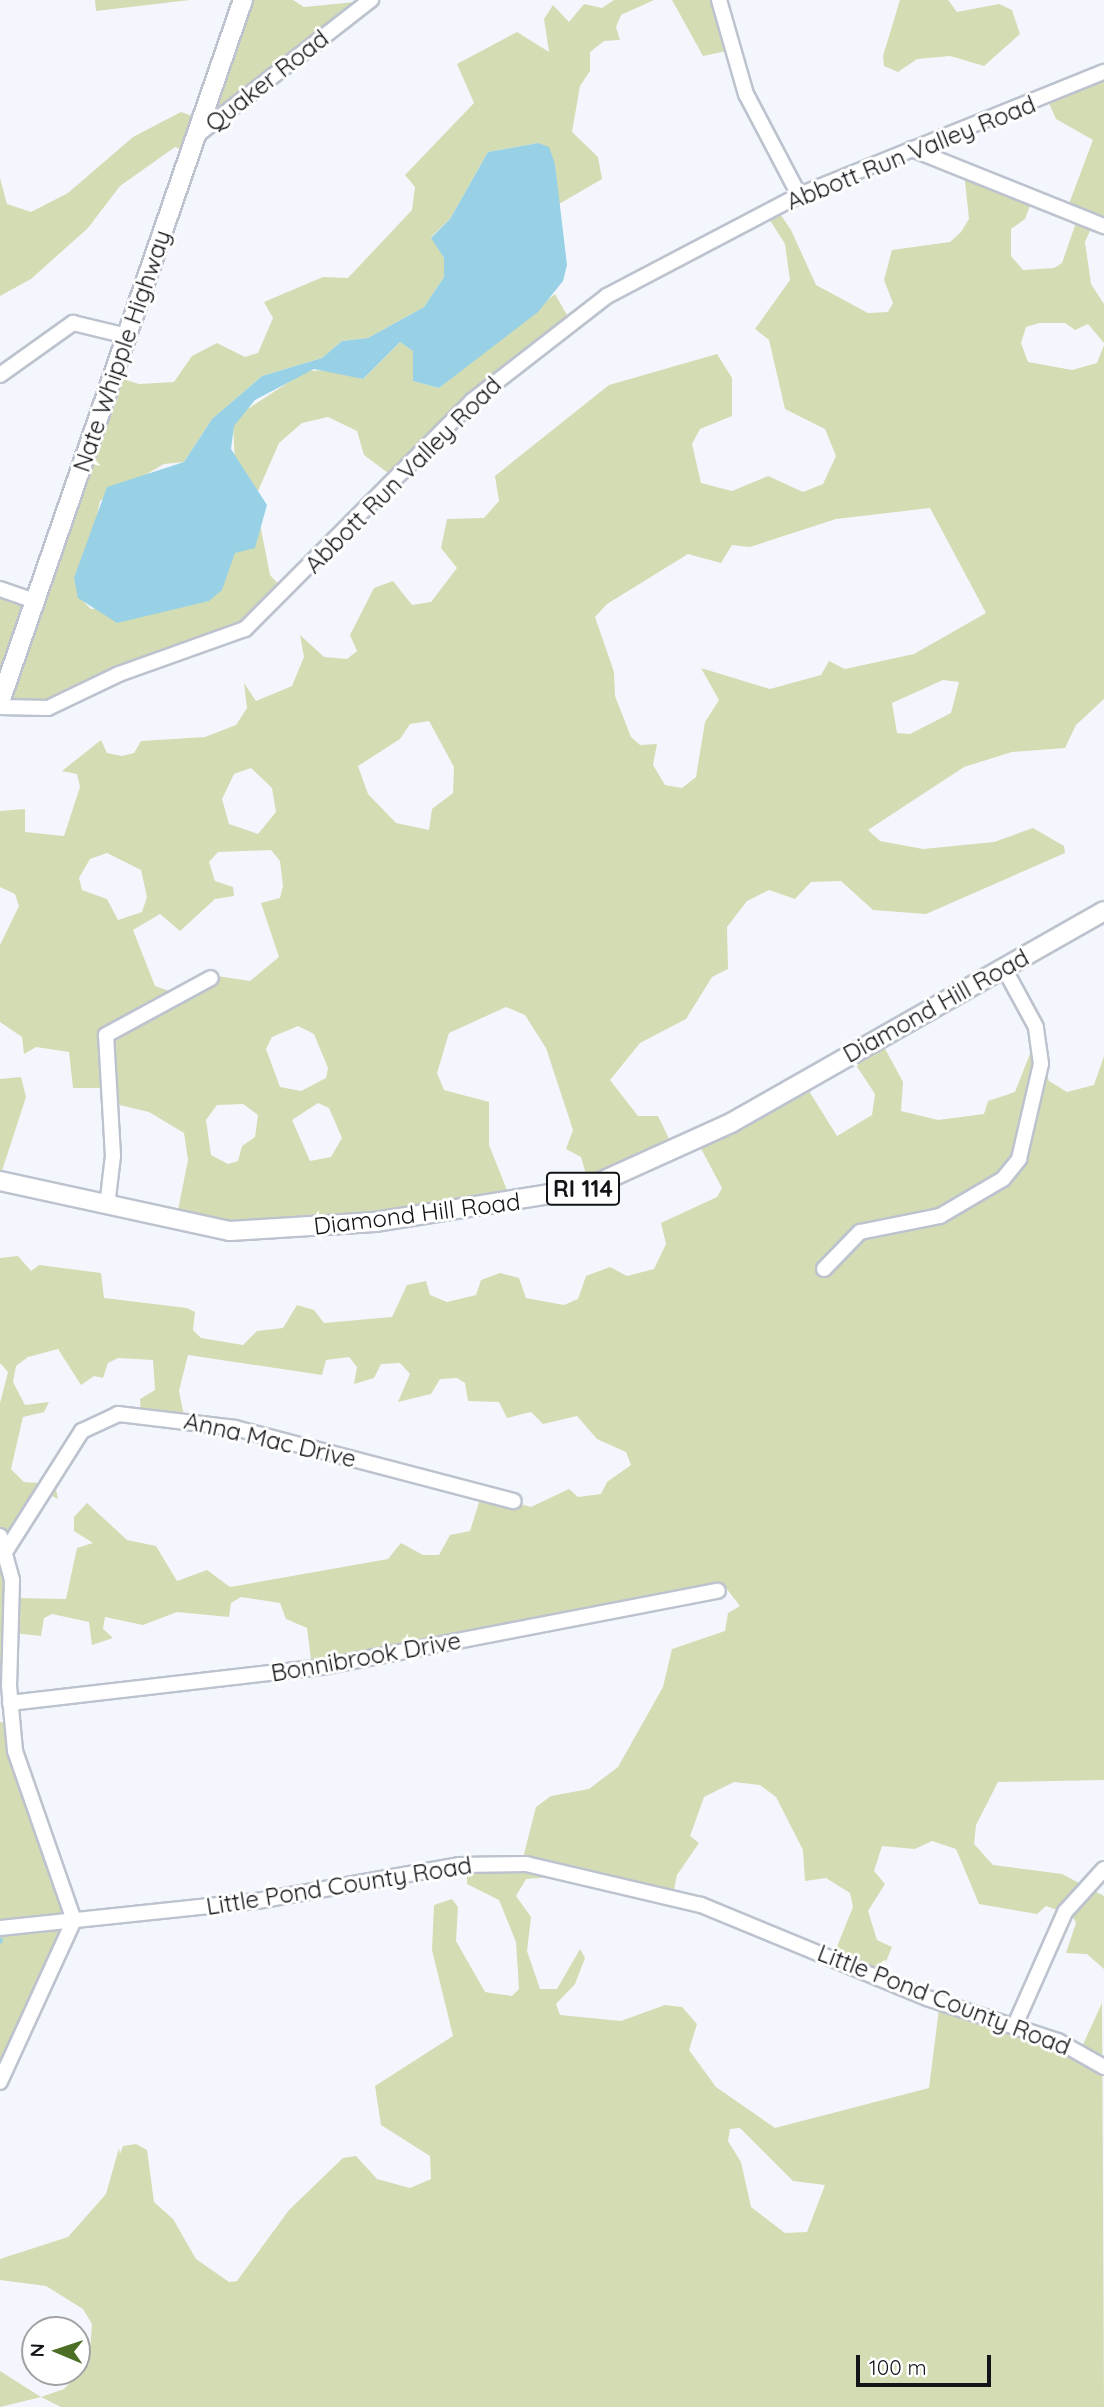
<!DOCTYPE html>
<style>
body{margin:0}
#map{position:relative;width:1104px;height:2407px;overflow:hidden;background:#f3f7fd;font-family:Quicksand,sans-serif}
div>[style]{position:absolute}
.green>*{inset:0;background:#d3dcb3}
.water>*{inset:0;background:#98d1e6}
.stream>*{height:2.5px;margin:-1.25px;padding:0 1.25px;transform-origin:1.25px;border-radius:1.25px;background:#98d1e6}
.roads{filter:drop-shadow(2px 0 #bcc3ce) drop-shadow(-2px 0 #bcc3ce) drop-shadow(0 2px #bcc3ce) drop-shadow(0 -2px #bcc3ce)}
.minor>*{height:14px;margin:-7px;padding:0 7px;transform-origin:7px;border-radius:7px;background:#fff}
.major>*{height:18px;margin:-9px;padding:0 9px;transform-origin:9px;border-radius:9px;background:#fff}
span{translate:-50% -50%;white-space:nowrap;text-align:center;line-height:1.15;-webkit-text-stroke:6px #fff;paint-order:stroke}
.shield-label span{padding:2px 5px;background:#fff;border:2px solid;border-radius:5px;-webkit-text-stroke-width:0}
.shield-label{font-size:23px;color:#121418;font-weight:700}
.street-label{font-size:24px;color:#121418}
.north{position:absolute;left:21px;top:2316px;width:70px;height:70px;box-sizing:border-box;background:#fff;border:2px solid #a0a1a3;border-radius:50%;rotate:272deg;font-size:19px;font-weight:700;line-height:28px;text-align:center;color:#121418}
.north::after{content:'';display:block;margin:auto;width:24px;height:32px;background:#4d6e26;clip-path:polygon(50% 0,100% 100%,50% 72%,0 100%)}
.scale{position:absolute;left:856px;top:2355px;width:135px;height:32px;box-sizing:border-box;border:4px solid #121418;border-top:0;padding-left:9px;font-size:21px;line-height:24px;white-space:nowrap;color:#121418;-webkit-text-stroke:5px #fff;paint-order:stroke}
</style>
<div id="map">
<div class="green">
<i style="clip-path:polygon(95px 0,190px 0,96px 11px)"></i>
<i style="clip-path:polygon(244px 0,293px 0,304px 7px,376px 0,204px 132px,192px 153px,175px 147px,120px 186px,88px 228px,31px 279px,0 296px,0 178px,7px 204px,31px 212px,68px 193px,133px 137px,181px 112px,201px 119px)"></i>
<i style="clip-path:polygon(614px 0,654px 0,621px 15px,616px 27px,620px 40px,604px 41px,590px 52px,590px 71px,580px 86px,572px 132px,598px 157px,602px 179px,559px 204px,555px 164px,538px 143px,488px 152px,450px 219px,431px 237px,444px 258px,444px 277px,424px 307px,368px 338px,342px 341px,322px 358px,262px 376px,212px 419px,184px 462px,164px 464px,100px 501px,79px 597px,91px 609px,209px 601px,235px 553px,260px 524px,270px 575px,287px 593px,248px 629px,50px 708px,0 710px,0 590px,38px 599px,116px 377px,139px 384px,174px 382px,192px 356px,217px 343px,245px 357px,258px 353px,273px 318px,264px 302px,323px 277px,348px 278px,412px 210px,415px 187px,405px 175px,474px 103px,457px 64px,517px 32px,549px 52px,544px 19px,553px 5px,569px 22px,584px 4px,602px 8px)"></i>
<i style="clip-path:polygon(672px 0,722px 0,736px 49px,703px 56px)"></i>
<i style="clip-path:polygon(900px 0,948px 0,957px 12px,999px 4px,1012px 10px,1020px 34px,984px 66px,950px 56px,917px 59px,898px 72px,884px 66px,883px 56px)"></i>
<i style="clip-path:polygon(evenodd,1104px 70px,1104px 225px,1093px 224px,1085px 242px,1091px 284px,1104px 304px,1104px 343px,1088px 324px,1075px 330px,1065px 323px,1039px 323px,1026px 327px,1021px 343px,1028px 362px,1072px 370px,1097px 363px,1104px 345px,1104px 699px,1076px 725px,1065px 748px,1012px 752px,964px 767px,868px 830px,880px 841px,923px 849px,994px 842px,1033px 828px,1064px 846px,1065px 853px,926px 914px,873px 910px,841px 881px,811px 882px,795px 899px,769px 890px,747px 901px,727px 927px,728px 969px,712px 977px,686px 1019px,640px 1043px,610px 1080px,638px 1116px,658px 1116px,676px 1153px,589px 1185px,581px 1157px,566px 1149px,573px 1130px,546px 1048px,525px 1015px,506px 1007px,449px 1033px,437px 1073px,444px 1090px,489px 1102px,489px 1145px,511px 1200px,314px 1229px,176px 1220px,188px 1160px,184px 1133px,149px 1112px,111px 1103px,99px 1088px,73px 1088px,69px 1052px,36px 1047px,24px 1054px,22px 1037px,0 1022px,0 945px,19px 906px,15px 894px,0 887px,0 811px,25px 809px,25px 832px,64px 836px,80px 787px,77px 774px,62px 771px,101px 740px,107px 753px,122px 756px,134px 753px,141px 741px,205px 737px,236px 725px,247px 708px,244px 683px,256px 701px,292px 686px,304px 657px,300px 635px,324px 657px,347px 659px,357px 651px,350px 635px,374px 588px,393px 581px,412px 605px,431px 602px,457px 568px,441px 548px,447px 519px,484px 518px,499px 501px,495px 476px,609px 385px,717px 354px,732px 378px,732px 416px,700px 429px,692px 444px,701px 483px,732px 491px,768px 476px,803px 492px,823px 484px,836px 456px,825px 429px,785px 409px,769px 340px,755px 329px,790px 280px,785px 244px,766px 214px,776px 208px,791px 230px,816px 285px,868px 313px,888px 312px,893px 303px,884px 280px,892px 250px,950px 242px,961px 232px,969px 219px,964px 172px,1032px 200px,1025px 219px,1011px 229px,1011px 256px,1023px 270px,1054px 268px,1062px 263px,1078px 217px,1067px 209px,1093px 140px,1056px 119px,1047px 99px,1104px 70px,930px 508px,986px 613px,914px 654px,845px 669px,829px 661px,821px 675px,770px 689px,701px 668px,719px 700px,705px 722px,696px 777px,682px 788px,665px 785px,653px 765px,657px 744px,640px 745px,631px 737px,615px 696px,614px 672px,595px 617px,607px 604px,688px 554px,721px 563px,732px 545px,750px 547px,836px 519px,930px 508px,1104px 70px,943px 680px,959px 682px,951px 713px,910px 734px,897px 733px,892px 703px,943px 680px,1104px 70px,429px 721px,454px 767px,453px 793px,432px 809px,429px 830px,396px 823px,368px 794px,358px 766px,400px 739px,410px 724px,429px 721px,1104px 70px,251px 768px,272px 788px,276px 812px,258px 834px,229px 824px,222px 799px,234px 774px,251px 768px,1104px 70px,271px 850px,280px 861px,283px 886px,280px 898px,261px 903px,279px 957px,250px 981px,217px 976px,175px 993px,155px 986px,133px 930px,160px 914px,180px 931px,215px 899px,234px 896px,233px 887px,215px 881px,209px 862px,218px 852px,271px 850px,1104px 70px,107px 853px,141px 870px,147px 897px,142px 912px,118px 920px,107px 899px,82px 890px,79px 878px,90px 859px,107px 853px,1104px 70px,298px 1026px,314px 1034px,328px 1068px,326px 1078px,301px 1091px,280px 1087px,266px 1049px,272px 1037px,298px 1026px,1104px 70px,318px 1103px,329px 1108px,342px 1138px,331px 1157px,310px 1161px,292px 1120px,318px 1103px,1104px 70px,243px 1104px,258px 1115px,255px 1137px,242px 1146px,238px 1161px,228px 1164px,211px 1155px,206px 1120px,217px 1105px,243px 1104px)"></i>
<i style="clip-path:polygon(555px 294px,571px 322px,396px 479px,364px 455px,357px 431px,328px 417px,302px 423px,279px 443px,258px 491px,235px 463px,233px 426px,243px 412px,306px 371px,332px 370px,363px 379px,400px 342px,413px 351px,413px 381px,439px 388px)"></i>
<i style="clip-path:polygon(evenodd,1035px 1041px,1049px 1081px,1067px 1092px,1094px 1085px,1104px 1056px,1104px 1780px,998px 1782px,976px 1825px,974px 1844px,993px 1865px,1062px 1874px,1104px 1896px,1104px 1969px,1087px 1954px,1066px 1953px,1076px 1923px,1072px 1915px,1046px 1906px,1037px 1914px,979px 1904px,956px 1849px,932px 1841px,915px 1849px,882px 1846px,874px 1871px,885px 1884px,868px 1911px,877px 1940px,892px 1947px,881px 1974px,834px 1954px,853px 1907px,850px 1893px,826px 1878px,805px 1881px,803px 1850px,776px 1797px,760px 1785px,734px 1782px,704px 1797px,690px 1836px,699px 1843px,677px 1875px,673px 1894px,578px 1875px,526px 1879px,516px 1896px,531px 1917px,527px 1951px,540px 1989px,557px 1989px,580px 1949px,585px 1958px,575px 1984px,556px 2004px,560px 2015px,621px 2021px,665px 2005px,682px 2007px,697px 2024px,689px 2050px,716px 2087px,775px 2128px,929px 2088px,940px 2001px,1080px 2051px,1102px 2003px,1104px 2407px,61px 2407px,41px 2397px,0 2407px,0 2371px,41px 2397px,64px 2389px,89px 2364px,92px 2324px,83px 2309px,46px 2286px,0 2280px,0 2259px,68px 2237px,106px 2194px,119px 2148px,120px 2154px,123px 2146px,136px 2144px,147px 2150px,154px 2202px,173px 2219px,196px 2259px,229px 2282px,237px 2281px,289px 2210px,343px 2158px,356px 2156px,377px 2179px,410px 2188px,431px 2179px,430px 2156px,381px 2125px,375px 2086px,453px 2036px,432px 1950px,434px 1905px,452px 1899px,458px 1907px,456px 1941px,485px 1992px,512px 1996px,519px 1989px,516px 1942px,499px 1900px,467px 1884px,467px 1864px,523px 1858px,536px 1807px,551px 1796px,589px 1789px,618px 1767px,663px 1687px,672px 1649px,725px 1631px,728px 1613px,740px 1606px,726px 1588px,312px 1668px,307px 1628px,286px 1619px,280px 1603px,241px 1597px,231px 1603px,229px 1617px,177px 1612px,143px 1625px,105px 1617px,103px 1629px,113px 1638px,92px 1645px,89px 1622px,52px 1614px,44px 1618px,41px 1636px,13px 1633px,11px 1668px,0 1668px,0 1403px,8px 1372px,0 1363px,0 1258px,18px 1256px,31px 1271px,39px 1265px,101px 1273px,104px 1298px,187px 1308px,195px 1312px,193px 1330px,201px 1338px,243px 1345px,257px 1331px,283px 1328px,297px 1305px,314px 1310px,324px 1323px,392px 1317px,407px 1285px,426px 1281px,430px 1295px,447px 1302px,476px 1295px,481px 1280px,500px 1273px,519px 1278px,526px 1298px,564px 1305px,578px 1299px,586px 1276px,610px 1267px,627px 1276px,654px 1269px,666px 1244px,661px 1223px,717px 1197px,722px 1188px,698px 1143px,804px 1083px,837px 1136px,872px 1115px,875px 1094px,850px 1056px,882px 1043px,903px 1082px,901px 1111px,938px 1120px,984px 1114px,988px 1101px,1015px 1092px,1035px 1041px,58px 1349px,81px 1385px,94px 1376px,103px 1378px,108px 1363px,118px 1358px,153px 1360px,155px 1390px,140px 1399px,141px 1416px,184px 1416px,179px 1391px,188px 1355px,322px 1375px,326px 1360px,349px 1357px,357px 1367px,354px 1384px,374px 1378px,381px 1364px,400px 1363px,410px 1374px,398px 1402px,431px 1394px,440px 1379px,457px 1378px,465px 1383px,468px 1401px,499px 1402px,507px 1418px,531px 1412px,543px 1424px,577px 1416px,597px 1439px,626px 1452px,631px 1465px,607px 1482px,601px 1494px,578px 1497px,569px 1489px,531px 1507px,482px 1493px,470px 1531px,450px 1535px,439px 1555px,423px 1555px,401px 1543px,388px 1559px,230px 1587px,207px 1570px,177px 1581px,156px 1546px,127px 1540px,87px 1503px,74px 1517px,74px 1531px,93px 1543px,77px 1548px,66px 1599px,15px 1598px,11px 1547px,50px 1495px,58px 1499px,55px 1484px,24px 1482px,11px 1469px,23px 1417px,44px 1412px,49px 1402px,25px 1405px,13px 1382px,16px 1366px,28px 1357px,58px 1349px,1035px 1041px,740px 2128px,793px 2181px,825px 2185px,807px 2232px,785px 2233px,751px 2207px,741px 2162px,728px 2141px,730px 2129px,740px 2128px)"></i>
<i style="clip-path:polygon(21px 1077px,26px 1097px,0 1177px,0 1079px)"></i>
<i style="clip-path:polygon(0 1722px,15px 1723px,17px 1748px,75px 1920px,0 2080px)"></i>
</div>
<div class="water">
<i style="clip-path:polygon(538px 143px,549px 147px,555px 164px,567px 265px,563px 281px,538px 312px,439px 388px,413px 381px,413px 351px,400px 342px,363px 379px,314px 369px,255px 400px,234px 426px,231px 449px,267px 505px,255px 548px,235px 553px,222px 590px,209px 601px,117px 623px,78px 598px,74px 578px,107px 487px,184px 462px,212px 419px,262px 376px,322px 358px,342px 341px,368px 338px,424px 307px,444px 277px,444px 258px,431px 238px,450px 219px,488px 152px)"></i>
</div>
<div class="stream">
<i style="left:0;top:1942px;width:3px;rotate:-72deg"></i>
</div>
<div class="roads">
<div class="minor">
<i style="left:719px;top:0;width:98px;rotate:74deg"></i>
<i style="left:746px;top:94px;width:114px;rotate:62.3deg"></i>
<i style="left:196px;top:136px;width:222px;rotate:-37.9deg"></i>
<i style="left:912px;top:149px;width:207px;rotate:21.9deg"></i>
<i style="left:0;top:375px;width:90px;rotate:-35.5deg"></i>
<i style="left:73px;top:323px;width:56px;rotate:13.5deg"></i>
<i style="left:0;top:589px;width:37px;rotate:19deg"></i>
<i style="left:0;top:707px;width:48px;rotate:1.2deg"></i>
<i style="left:48px;top:708px;width:79px;rotate:-25.6deg"></i>
<i style="left:119px;top:674px;width:134px;rotate:-19.7deg"></i>
<i style="left:245px;top:629px;width:322px;rotate:-45.1deg"></i>
<i style="left:472px;top:401px;width:171px;rotate:-37.9deg"></i>
<i style="left:607px;top:296px;width:217px;rotate:-27.7deg"></i>
<i style="left:799px;top:195px;width:329px;rotate:-22deg"></i>
<i style="left:107px;top:1206px;width:50px;rotate:-83.2deg"></i>
<i style="left:113px;top:1156px;width:121px;rotate:-93.3deg"></i>
<i style="left:106px;top:1035px;width:119px;rotate:-28.5deg"></i>
<i style="left:824px;top:1269px;width:52px;rotate:-45.8deg"></i>
<i style="left:860px;top:1232px;width:82px;rotate:-11.3deg"></i>
<i style="left:940px;top:1216px;width:73px;rotate:-30.4deg"></i>
<i style="left:1003px;top:1179px;width:26px;rotate:-51deg"></i>
<i style="left:1019px;top:1159px;width:98px;rotate:-77deg"></i>
<i style="left:1041px;top:1064px;width:37px;rotate:-98deg"></i>
<i style="left:1036px;top:1027px;width:67px;rotate:-118.5deg"></i>
<i style="left:0;top:1536px;width:46px;rotate:74.7deg"></i>
<i style="left:12px;top:1580px;width:106px;rotate:91.6deg"></i>
<i style="left:9px;top:1686px;width:65px;rotate:84.7deg"></i>
<i style="left:15px;top:1751px;width:179px;rotate:70.8deg"></i>
<i style="left:74px;top:1920px;width:178px;rotate:114.6deg"></i>
<i style="left:7px;top:1549px;width:140px;rotate:-57.6deg"></i>
<i style="left:82px;top:1431px;width:40px;rotate:-25deg"></i>
<i style="left:118px;top:1414px;width:118px;rotate:6.8deg"></i>
<i style="left:235px;top:1428px;width:288px;rotate:14.7deg"></i>
<i style="left:10px;top:1703px;width:314px;rotate:-6.6deg"></i>
<i style="left:322px;top:1667px;width:403px;rotate:-10.9deg"></i>
<i style="left:0;top:1928px;width:258px;rotate:-6deg"></i>
<i style="left:257px;top:1901px;width:205px;rotate:-10.1deg"></i>
<i style="left:459px;top:1865px;width:67px;rotate:-0.9deg"></i>
<i style="left:526px;top:1864px;width:180px;rotate:13.2deg"></i>
<i style="left:701px;top:1905px;width:244px;rotate:22.4deg"></i>
<i style="left:927px;top:1998px;width:138px;rotate:18.2deg"></i>
<i style="left:1058px;top:2041px;width:53px;rotate:29.5deg"></i>
<i style="left:1015px;top:2025px;width:124px;rotate:-66.1deg"></i>
<i style="left:1065px;top:1912px;width:58px;rotate:-47.8deg"></i>
</div>
<div class="major">
<i style="left:0;top:702px;width:743px;rotate:-70.91deg"></i>
<i style="left:0;top:1181px;width:235px;rotate:12.3deg"></i>
<i style="left:230px;top:1231px;width:145px;rotate:-3.6deg"></i>
<i style="left:375px;top:1222px;width:215px;rotate:-9.1deg"></i>
<i style="left:587px;top:1188px;width:158px;rotate:-24.3deg"></i>
<i style="left:731px;top:1123px;width:429px;rotate:-29.6deg"></i>
</div>
</div>
<div class="shield-label">
<span style="left:583px;top:1189px">RI 114</span>
</div>
<div class="street-label">
<span style="left:267px;top:81px;rotate:-38deg">Quaker Road</span>
<span style="left:911px;top:153px;rotate:-22deg">Abbott Run Valley Road</span>
<span style="left:122px;top:351px;rotate:-71deg">Nate Whipple Highway</span>
<span style="left:403px;top:475px;rotate:-45deg">Abbott Run Valley Road</span>
<span style="left:936px;top:1006px;rotate:-29deg">Diamond Hill Road</span>
<span style="left:417px;top:1214px;rotate:-7deg">Diamond Hill Road</span>
<span style="left:270px;top:1440px;rotate:13deg">Anna Mac Drive</span>
<span style="left:366px;top:1657px;rotate:-10deg">Bonnibrook Drive</span>
<span style="left:339px;top:1886px;rotate:-9deg">Little Pond County Road</span>
<span style="left:944px;top:2000px;rotate:21deg">Little Pond County Road</span>
</div>
<div class="north">N</div>
<div class="scale">100 m</div>
</div>
